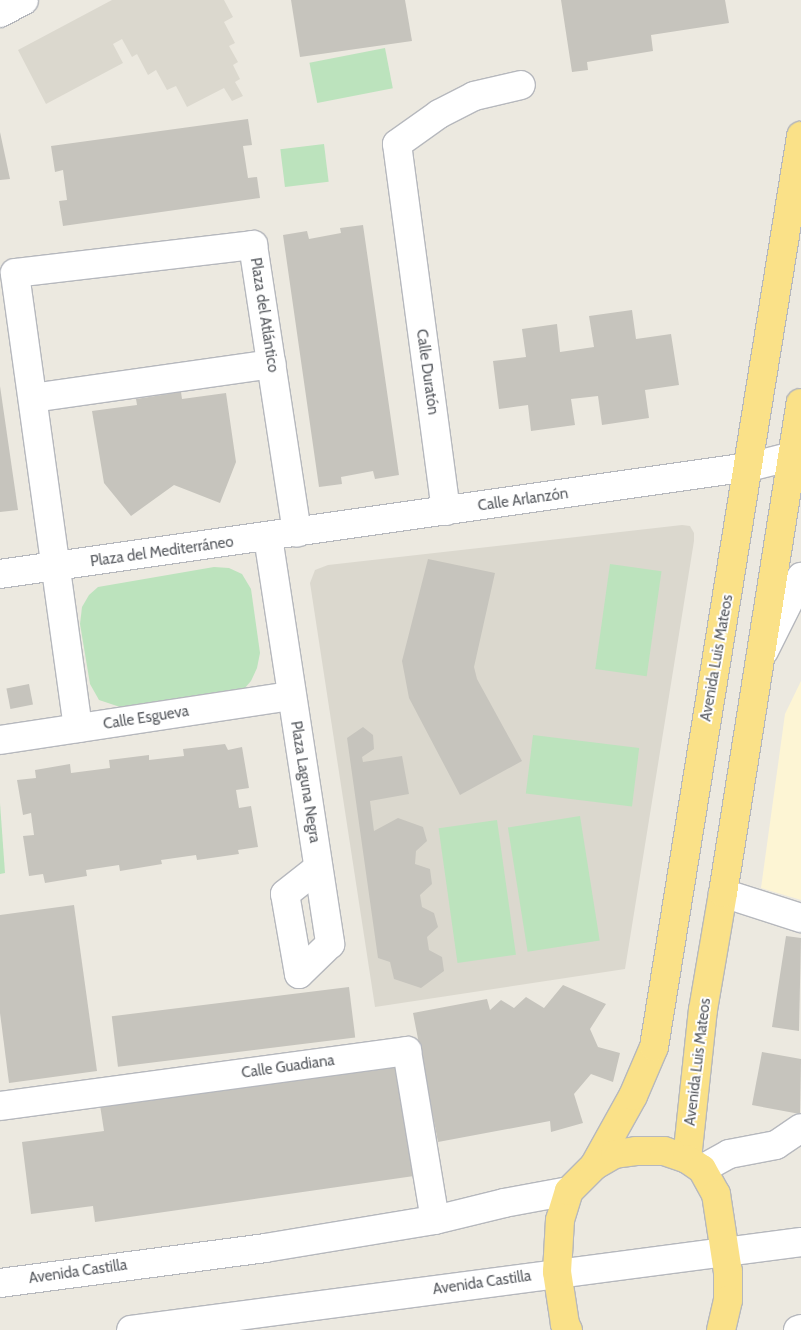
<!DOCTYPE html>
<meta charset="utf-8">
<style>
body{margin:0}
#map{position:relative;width:801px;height:1330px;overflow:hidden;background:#ece9e0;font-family:Cabin,sans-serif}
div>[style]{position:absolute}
.commercial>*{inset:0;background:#fdf5d4}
.education>*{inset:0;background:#dbd8ce}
.green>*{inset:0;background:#bce3bd;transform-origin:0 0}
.building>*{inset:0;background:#c6c4bd;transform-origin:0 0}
.roads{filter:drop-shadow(1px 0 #b6b8bd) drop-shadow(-1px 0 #b6b8bd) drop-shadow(0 1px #b6b8bd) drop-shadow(0 -1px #b6b8bd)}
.minor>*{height:28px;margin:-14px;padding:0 14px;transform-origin:14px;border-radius:14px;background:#fff}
.highway>*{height:28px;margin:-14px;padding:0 14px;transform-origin:14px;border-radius:14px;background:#fae188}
span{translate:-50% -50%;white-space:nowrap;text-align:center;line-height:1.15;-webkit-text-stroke:4px #fff;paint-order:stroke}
.street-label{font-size:15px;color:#595c61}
</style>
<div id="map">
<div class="commercial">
<i style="clip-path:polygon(801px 681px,801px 900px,761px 888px,785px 714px)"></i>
</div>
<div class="education">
<i style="clip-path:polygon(112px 0,224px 0,233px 17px,224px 22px,235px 43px,229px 46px,238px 62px,233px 65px,240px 79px,235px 82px,243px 96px,232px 101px,224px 88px,187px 107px,176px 86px,167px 90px,156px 70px,148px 75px,137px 54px,132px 57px,122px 39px,113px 44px,123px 63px,46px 104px,18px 50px)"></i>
<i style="clip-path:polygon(682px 525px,690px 526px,694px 533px,694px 541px,625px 969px,375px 1007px,310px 583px,315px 570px,328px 565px)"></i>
</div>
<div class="green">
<i style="left:385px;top:48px;width:41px;height:77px;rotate:79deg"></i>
<i style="left:324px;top:144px;width:38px;height:44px;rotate:83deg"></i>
<i style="left:610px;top:564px;width:52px;height:106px;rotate:8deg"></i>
<i style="clip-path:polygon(214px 567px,229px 568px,242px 574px,251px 589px,260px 653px,257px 668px,251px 681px,244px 689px,120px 707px,99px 700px,90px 684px,80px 624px,82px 607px,89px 595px,98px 587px)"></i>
<i style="left:533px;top:735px;width:107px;height:59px;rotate:7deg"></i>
<i style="clip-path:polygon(0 803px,5px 873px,0 874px)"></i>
<i style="left:580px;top:816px;width:126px;height:73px;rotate:81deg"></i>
<i style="left:497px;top:820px;width:136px;height:59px;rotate:82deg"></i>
</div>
<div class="building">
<i style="clip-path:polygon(291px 0,405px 0,412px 41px,300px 57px)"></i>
<i style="clip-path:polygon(561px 0,725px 0,729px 23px,651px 35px,653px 51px,587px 62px,588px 70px,572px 72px)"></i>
<i style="clip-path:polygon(248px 119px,252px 145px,243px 146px,248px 178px,257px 177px,260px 198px,63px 226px,59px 201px,67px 200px,63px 170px,55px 172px,51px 146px)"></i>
<i style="clip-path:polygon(0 132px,10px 179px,0 180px)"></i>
<i style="clip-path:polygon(363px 225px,399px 475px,375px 479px,373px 471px,341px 477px,342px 484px,319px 487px,283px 235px,307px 231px,309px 239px,341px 233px,340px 228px)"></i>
<i style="clip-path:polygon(632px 310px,636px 339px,671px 334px,679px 385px,645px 390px,649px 418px,602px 425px,598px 396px,571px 399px,575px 425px,531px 431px,528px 405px,499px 409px,493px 361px,526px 357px,522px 329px,557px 324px,560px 352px,594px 347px,589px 316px)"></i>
<i style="clip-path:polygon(0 386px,18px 510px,0 512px)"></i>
<i style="clip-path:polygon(181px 392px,182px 399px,226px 393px,236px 462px,220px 503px,174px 485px,131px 516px,104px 483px,92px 411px,137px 405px,136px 399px)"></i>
<i style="clip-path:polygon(428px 559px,495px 573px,474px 667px,477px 679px,522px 761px,460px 795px,409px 698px,402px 661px)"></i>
<i style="left:29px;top:684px;width:21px;height:23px;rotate:79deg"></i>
<i style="clip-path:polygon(363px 727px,373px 735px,374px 749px,362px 757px,363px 762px,402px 756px,409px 794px,370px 801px,374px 831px,398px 818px,423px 827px,427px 841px,416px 851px,415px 864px,430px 869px,432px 884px,420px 895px,422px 907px,434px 913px,438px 927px,427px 937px,429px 950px,442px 957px,444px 971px,421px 988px,394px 979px,390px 962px,378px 958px,347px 738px)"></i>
<i style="clip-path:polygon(225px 744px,228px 750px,242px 747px,249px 788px,236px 790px,239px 808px,251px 806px,258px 847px,238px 850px,239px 854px,197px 860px,196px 855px,161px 860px,162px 864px,120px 871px,119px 865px,86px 870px,87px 876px,45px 883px,43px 874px,29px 876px,23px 836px,34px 835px,31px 813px,23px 815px,17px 780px,36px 778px,35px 770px,70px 764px,71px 773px,110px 768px,109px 760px,149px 755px,149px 760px,184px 756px,183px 749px)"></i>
<i style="clip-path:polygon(74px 905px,97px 1071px,9px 1083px,0 1013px,0 915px)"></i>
<i style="clip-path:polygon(786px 936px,801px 938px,799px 1031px,772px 1027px)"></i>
<i style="clip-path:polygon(563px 985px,606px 1004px,590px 1029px,598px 1047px,620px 1053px,613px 1082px,591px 1074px,574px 1094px,583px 1123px,551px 1132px,550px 1121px,438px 1142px,413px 1013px,487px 999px,490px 1010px,501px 1000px,514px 1008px,526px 997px,544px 1008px)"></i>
<i style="left:349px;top:987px;width:51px;height:239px;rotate:83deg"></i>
<i style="clip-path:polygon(762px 1052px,801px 1059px,800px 1114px,752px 1105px)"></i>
<i style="clip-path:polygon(405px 1062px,421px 1175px,95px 1222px,93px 1206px,31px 1214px,22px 1142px,104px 1131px,100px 1105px)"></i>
</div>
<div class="roads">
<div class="minor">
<i style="left:0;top:13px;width:27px;rotate:-28deg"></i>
<i style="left:33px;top:398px;width:241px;rotate:-8.1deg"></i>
<i style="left:446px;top:511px;width:370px;rotate:-97.6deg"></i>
<i style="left:397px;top:144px;width:52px;rotate:-35.5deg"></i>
<i style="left:439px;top:114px;width:39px;rotate:-27deg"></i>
<i style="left:474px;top:96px;width:48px;rotate:-13.2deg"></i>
<i style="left:268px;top:537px;width:412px;rotate:81.3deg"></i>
<i style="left:330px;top:944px;width:43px;rotate:135.9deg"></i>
<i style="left:299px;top:974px;width:81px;rotate:-99.9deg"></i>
<i style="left:285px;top:894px;width:42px;rotate:-38.2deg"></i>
<i style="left:0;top:574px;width:757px;rotate:-8.13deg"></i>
<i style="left:749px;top:467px;width:54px;rotate:-14deg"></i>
<i style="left:764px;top:651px;width:83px;rotate:-63.4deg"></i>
<i style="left:78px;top:728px;width:459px;rotate:-97.9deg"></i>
<i style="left:15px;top:273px;width:240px;rotate:-6.7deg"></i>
<i style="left:253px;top:245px;width:291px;rotate:81.3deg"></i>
<i style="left:0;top:740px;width:294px;rotate:-8.6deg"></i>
<i style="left:723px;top:893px;width:82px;rotate:17.8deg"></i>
<i style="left:0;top:1106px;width:411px;rotate:-7.7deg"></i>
<i style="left:407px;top:1051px;width:171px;rotate:80.6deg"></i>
<i style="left:702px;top:1169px;width:31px;rotate:-29deg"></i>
<i style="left:729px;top:1154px;width:48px;rotate:-10.8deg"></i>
<i style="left:776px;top:1145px;width:30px;rotate:-34deg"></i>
<i style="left:0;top:1283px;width:267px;rotate:-7.5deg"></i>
<i style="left:265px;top:1248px;width:172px;rotate:-9.4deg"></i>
<i style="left:435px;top:1220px;width:71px;rotate:-13.8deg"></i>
<i style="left:504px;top:1203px;width:66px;rotate:-10.5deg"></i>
<i style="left:131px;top:1330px;width:676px;rotate:-7.48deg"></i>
<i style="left:798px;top:1330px;width:3px;rotate:-18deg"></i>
</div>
<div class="highway">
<i style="left:687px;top:1159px;width:150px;rotate:-83.9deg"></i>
<i style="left:703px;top:1010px;width:119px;rotate:-80.3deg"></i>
<i style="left:723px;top:893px;width:496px;rotate:-81deg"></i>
<i style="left:594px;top:1166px;width:80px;rotate:-60.9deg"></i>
<i style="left:633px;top:1096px;width:53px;rotate:-66.8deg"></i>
<i style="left:654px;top:1047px;width:923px;rotate:-80.83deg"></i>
<i style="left:568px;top:1330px;width:7px;rotate:-117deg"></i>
<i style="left:565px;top:1324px;width:53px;rotate:-98.7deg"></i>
<i style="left:557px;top:1272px;width:52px;rotate:-86.7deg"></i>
<i style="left:560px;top:1220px;width:30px;rotate:-73deg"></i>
<i style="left:569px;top:1191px;width:35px;rotate:-45deg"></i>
<i style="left:594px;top:1166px;width:24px;rotate:-30deg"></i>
<i style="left:615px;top:1154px;width:21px;rotate:-8deg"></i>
<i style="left:636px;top:1151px;width:28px"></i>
<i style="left:664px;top:1151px;width:24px;rotate:19deg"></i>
<i style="left:687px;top:1159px;width:18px;rotate:34deg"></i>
<i style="left:702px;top:1169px;width:29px;rotate:61deg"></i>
<i style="left:716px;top:1194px;width:79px;rotate:81.3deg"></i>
<i style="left:728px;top:1272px;width:28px;rotate:90deg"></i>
<i style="left:728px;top:1300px;width:31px;rotate:103deg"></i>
</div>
</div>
<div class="street-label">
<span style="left:264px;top:315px;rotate:81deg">Plaza del Atlántico</span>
<span style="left:427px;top:372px;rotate:82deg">Calle Duratón</span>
<span style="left:523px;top:500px;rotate:-8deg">Calle Arlanzón</span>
<span style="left:162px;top:552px;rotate:-8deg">Plaza del Mediterráneo</span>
<span style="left:717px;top:658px;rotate:-80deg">Avenida Luis Mateos</span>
<span style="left:146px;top:718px;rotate:-9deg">Calle Esgueva</span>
<span style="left:305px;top:782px;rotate:81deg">Plaza Laguna Negra</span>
<span style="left:698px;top:1062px;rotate:-83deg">Avenida Luis Mateos</span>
<span style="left:288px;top:1067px;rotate:-8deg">Calle Guadiana</span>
<span style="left:78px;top:1272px;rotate:-8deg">Avenida Castilla</span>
<span style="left:482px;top:1283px;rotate:-8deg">Avenida Castilla</span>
</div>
</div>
